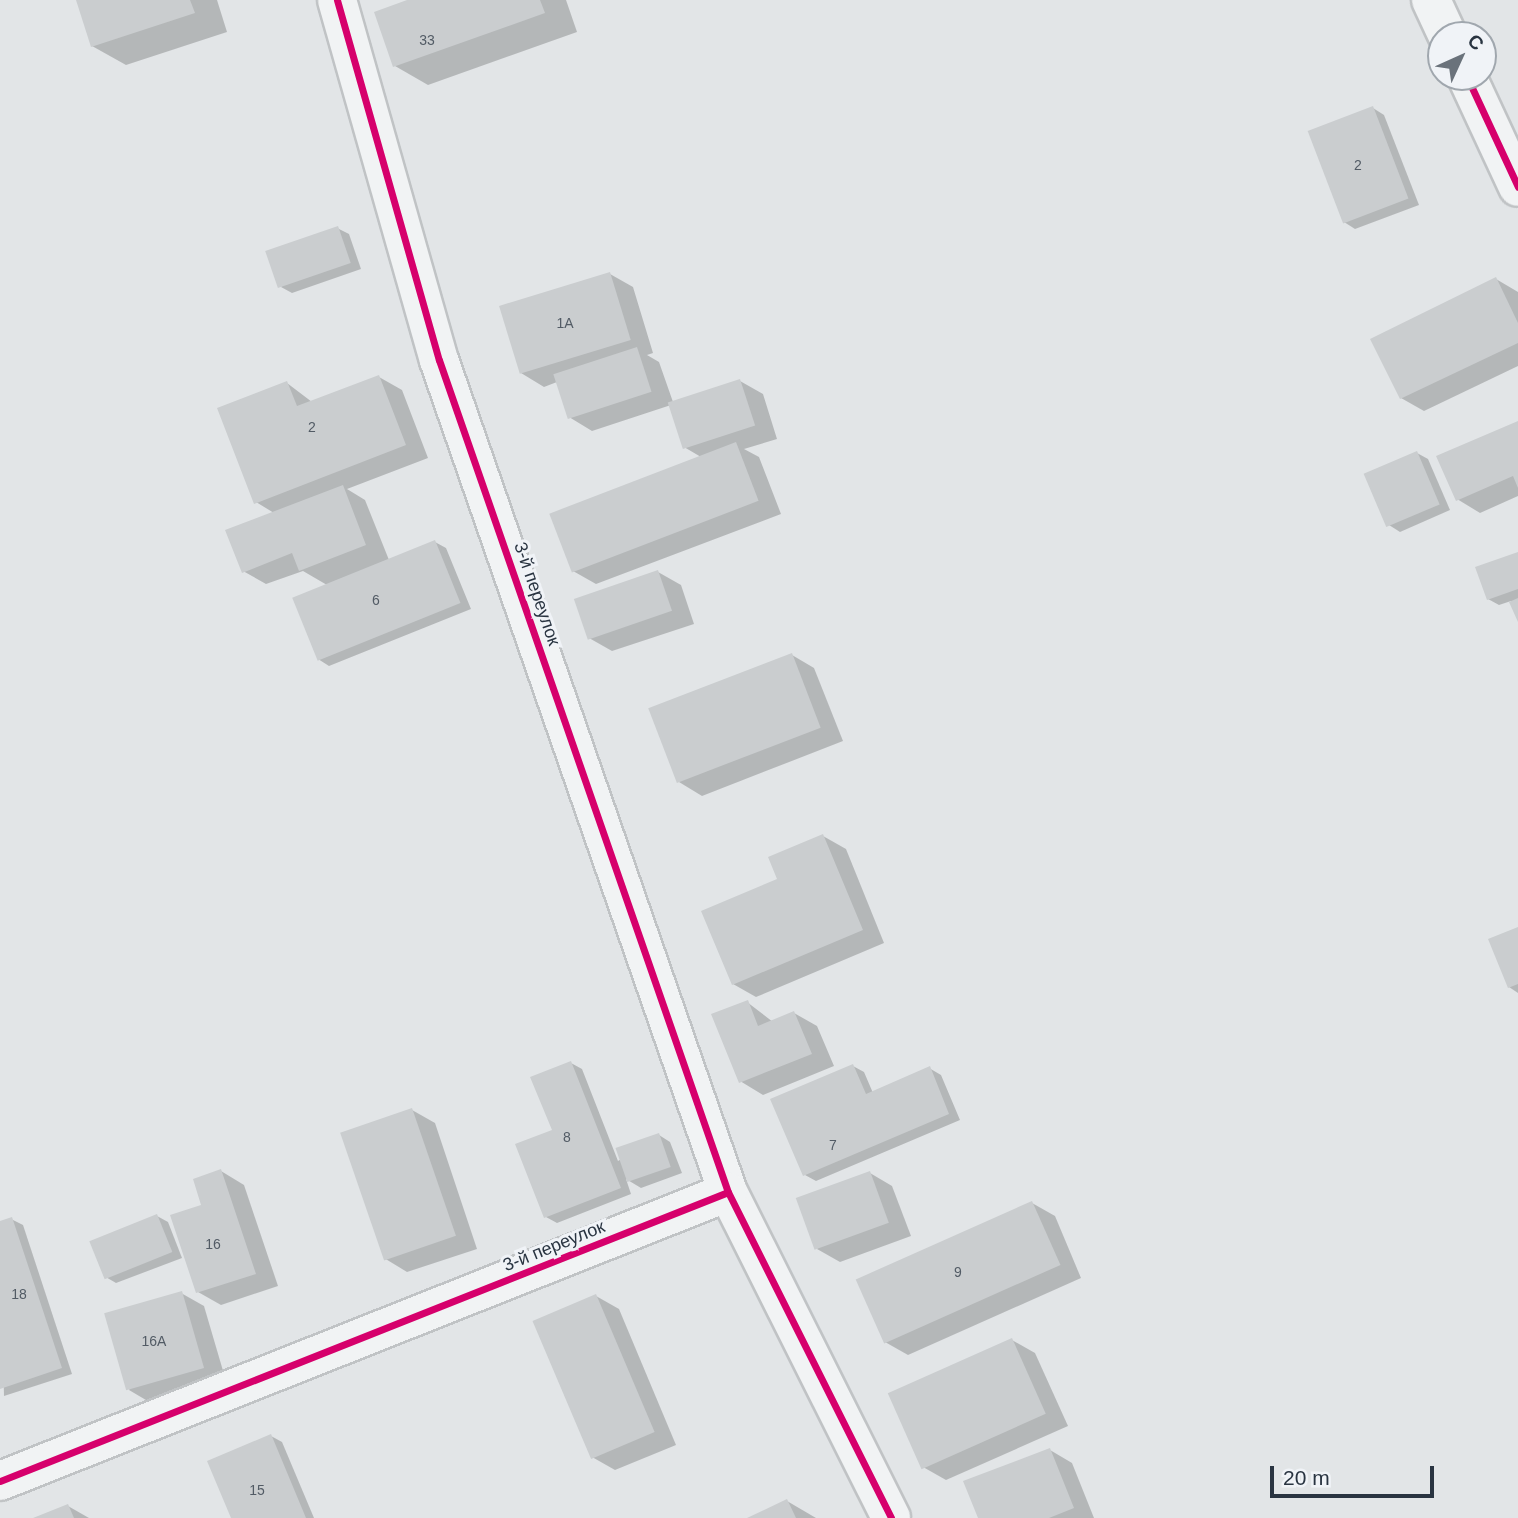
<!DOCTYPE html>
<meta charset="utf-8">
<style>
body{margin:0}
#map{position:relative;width:1518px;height:1518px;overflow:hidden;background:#e2e5e7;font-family:Helvetica,sans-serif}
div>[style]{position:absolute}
.shadow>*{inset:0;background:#0003}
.building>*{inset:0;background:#cacdcf;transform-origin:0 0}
.roads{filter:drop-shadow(2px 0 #c0c3c5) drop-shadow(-2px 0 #c0c3c5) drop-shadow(0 2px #c0c3c5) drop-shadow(0 -2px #c0c3c5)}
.minor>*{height:38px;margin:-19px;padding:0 19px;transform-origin:19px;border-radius:19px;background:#f1f3f4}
.cycleway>*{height:7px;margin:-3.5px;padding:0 3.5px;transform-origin:3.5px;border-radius:3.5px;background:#d6006c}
span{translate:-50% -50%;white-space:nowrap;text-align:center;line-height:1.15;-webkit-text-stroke:6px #f0f3f7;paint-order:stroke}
.number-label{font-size:14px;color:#525b65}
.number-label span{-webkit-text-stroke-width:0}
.street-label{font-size:18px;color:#293441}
.north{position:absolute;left:1427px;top:21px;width:70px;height:70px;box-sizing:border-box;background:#f0f3f7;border:2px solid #a0a7ae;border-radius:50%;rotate:45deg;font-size:19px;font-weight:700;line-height:28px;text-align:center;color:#293441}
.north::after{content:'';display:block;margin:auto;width:24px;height:32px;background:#6a727b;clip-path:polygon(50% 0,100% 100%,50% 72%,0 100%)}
.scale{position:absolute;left:1270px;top:1466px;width:164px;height:32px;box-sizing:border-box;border:4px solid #293441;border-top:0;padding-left:9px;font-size:21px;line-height:24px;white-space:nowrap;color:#293441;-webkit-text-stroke:5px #f0f3f7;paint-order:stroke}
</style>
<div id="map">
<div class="shadow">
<i style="clip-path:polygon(78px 0,217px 0,227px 32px,126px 65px,92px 46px)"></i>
<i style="clip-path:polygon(412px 0,566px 0,577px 32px,428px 85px,395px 66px)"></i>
<i style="clip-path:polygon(1373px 108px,1384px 115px,1419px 205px,1355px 229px,1344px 222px)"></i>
<i style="clip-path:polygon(337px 228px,349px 234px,361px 269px,292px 293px,281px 287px)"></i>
<i style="clip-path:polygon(610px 274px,633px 287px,653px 353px,647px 355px,659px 362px,673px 402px,740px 381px,763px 394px,777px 439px,744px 449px,759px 457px,781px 514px,596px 584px,573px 571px,701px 457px,684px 447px,671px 405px,592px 431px,569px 417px,557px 382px,544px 387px,521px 373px)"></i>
<i style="clip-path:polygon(1496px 279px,1518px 292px,1518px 366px,1424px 411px,1401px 398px)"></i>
<i style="clip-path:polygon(379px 377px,402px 390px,428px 458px,347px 489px,365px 500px,389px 560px,435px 542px,446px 548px,471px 609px,329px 666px,318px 659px,327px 585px,303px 571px,266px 584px,243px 571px,274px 513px,256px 502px,287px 383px,312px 402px)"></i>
<i style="clip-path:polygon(1518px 423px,1518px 496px,1480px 513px,1457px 499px)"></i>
<i style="clip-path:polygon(1417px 453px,1428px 459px,1450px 510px,1400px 532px,1389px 525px)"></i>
<i style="clip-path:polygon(1518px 554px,1518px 618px,1511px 601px,1499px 605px,1488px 599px)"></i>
<i style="clip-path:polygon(658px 572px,681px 585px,694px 624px,612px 651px,589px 638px)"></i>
<i style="clip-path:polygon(792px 655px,814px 668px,843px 741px,702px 796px,679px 782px)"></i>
<i style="clip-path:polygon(823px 836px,846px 849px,884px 943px,756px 997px,733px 984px,780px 880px)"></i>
<i style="clip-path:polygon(1518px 929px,1518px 993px,1509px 987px)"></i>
<i style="clip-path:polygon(747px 1002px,773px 1022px,794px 1013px,817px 1026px,834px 1066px,763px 1095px,740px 1081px)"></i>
<i style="clip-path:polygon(571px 1063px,582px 1069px,618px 1161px,659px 1135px,670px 1142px,682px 1173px,641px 1188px,626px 1179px,631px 1194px,557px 1223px,546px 1217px,554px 1131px)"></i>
<i style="clip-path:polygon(853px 1066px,864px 1072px,873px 1093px,929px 1068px,941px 1075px,960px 1120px,816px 1181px,805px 1175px)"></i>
<i style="clip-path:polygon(412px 1110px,435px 1123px,477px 1249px,407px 1272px,384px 1258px)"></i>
<i style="clip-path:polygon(221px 1171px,244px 1185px,278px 1286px,221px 1305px,198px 1292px)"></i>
<i style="clip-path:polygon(870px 1173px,892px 1186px,911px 1236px,840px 1262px,817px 1249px)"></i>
<i style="clip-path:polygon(1032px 1203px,1055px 1216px,1081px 1278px,908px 1355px,885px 1342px)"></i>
<i style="clip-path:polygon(157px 1216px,168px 1222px,182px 1258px,116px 1283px,104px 1276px)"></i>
<i style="clip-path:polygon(11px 1219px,23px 1225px,72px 1374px,4px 1396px,0 1223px)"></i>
<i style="clip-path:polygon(181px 1293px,204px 1306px,226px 1381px,151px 1403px,129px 1390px)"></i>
<i style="clip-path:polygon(596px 1296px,619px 1309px,676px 1445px,615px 1470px,592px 1457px)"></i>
<i style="clip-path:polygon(1012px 1340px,1035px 1353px,1068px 1426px,946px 1480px,923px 1467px)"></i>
<i style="clip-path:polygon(271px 1436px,282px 1442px,314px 1518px,233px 1518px)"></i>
<i style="clip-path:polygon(1050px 1450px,1072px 1463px,1094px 1518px,980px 1518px)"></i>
<i style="clip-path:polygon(787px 1501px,816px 1518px,751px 1518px)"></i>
<i style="clip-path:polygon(68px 1506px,89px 1518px,37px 1518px)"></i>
</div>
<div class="building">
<i style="clip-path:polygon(76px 0,190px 0,195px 13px,91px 47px)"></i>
<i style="clip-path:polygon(407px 0,540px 0,545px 13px,393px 67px,374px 12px)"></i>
<i style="left:1373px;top:106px;width:99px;height:70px;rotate:69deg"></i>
<i style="left:338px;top:226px;width:39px;height:77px;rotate:71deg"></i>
<i style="left:610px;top:272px;width:71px;height:116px;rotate:73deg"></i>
<i style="clip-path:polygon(1496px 277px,1518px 323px,1518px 343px,1400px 399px,1370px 339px)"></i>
<i style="left:637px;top:347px;width:47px;height:88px;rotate:72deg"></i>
<i style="clip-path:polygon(379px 375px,406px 445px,254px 504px,217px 408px,287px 381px,297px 406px)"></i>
<i style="left:740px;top:379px;width:49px;height:76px;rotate:72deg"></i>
<i style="clip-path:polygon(1518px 421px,1518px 488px,1513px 476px,1456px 501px,1436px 456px)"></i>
<i style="left:736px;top:442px;width:63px;height:200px;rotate:69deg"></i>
<i style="left:1417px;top:451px;width:58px;height:58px;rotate:67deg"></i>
<i style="clip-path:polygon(343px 485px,366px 545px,299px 571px,292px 553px,242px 573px,225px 530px)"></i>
<i style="left:435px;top:540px;width:68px;height:154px;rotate:68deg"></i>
<i style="clip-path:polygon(1518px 552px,1518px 589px,1487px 600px,1475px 567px)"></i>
<i style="left:658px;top:570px;width:43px;height:89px;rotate:71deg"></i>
<i style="clip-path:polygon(1518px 598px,1518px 622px,1509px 602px)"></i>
<i style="left:792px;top:653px;width:80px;height:154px;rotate:69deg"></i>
<i style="clip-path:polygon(823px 834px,863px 930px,732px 985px,701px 911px,777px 879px,768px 857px)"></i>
<i style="clip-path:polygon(1518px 927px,1518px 984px,1508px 988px,1488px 939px)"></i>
<i style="clip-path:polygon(748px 1000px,758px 1026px,794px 1011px,812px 1054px,739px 1083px,711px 1014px)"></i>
<i style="clip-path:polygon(571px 1061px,621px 1188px,544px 1218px,515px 1144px,552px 1130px,530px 1077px)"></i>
<i style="clip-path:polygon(853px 1064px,866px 1094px,930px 1066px,949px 1114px,803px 1176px,770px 1099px)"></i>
<i style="left:412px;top:1108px;width:135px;height:76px;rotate:71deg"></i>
<i style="left:659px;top:1133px;width:36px;height:46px;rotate:71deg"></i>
<i style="clip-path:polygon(221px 1169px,256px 1274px,196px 1293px,170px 1215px,201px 1205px,193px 1179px)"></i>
<i style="left:870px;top:1171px;width:55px;height:79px;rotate:70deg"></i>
<i style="left:1032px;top:1201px;width:70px;height:193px;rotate:66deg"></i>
<i style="left:157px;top:1214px;width:41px;height:73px;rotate:68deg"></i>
<i style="clip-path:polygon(12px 1217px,62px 1368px,0 1389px,0 1221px)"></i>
<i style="left:182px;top:1291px;width:80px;height:81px;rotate:74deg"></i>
<i style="left:596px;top:1294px;width:150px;height:69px;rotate:67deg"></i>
<i style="left:1012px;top:1338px;width:83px;height:136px;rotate:66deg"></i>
<i style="clip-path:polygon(271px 1434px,306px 1518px,231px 1518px,207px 1461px)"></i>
<i style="clip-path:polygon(1050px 1448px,1074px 1508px,1049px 1518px,978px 1518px,963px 1481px)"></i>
<i style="clip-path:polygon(787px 1499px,796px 1518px,747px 1518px)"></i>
<i style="clip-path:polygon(68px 1504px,74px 1518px,33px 1518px)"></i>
</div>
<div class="roads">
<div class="minor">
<i style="left:337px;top:0;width:374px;rotate:74.2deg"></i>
<i style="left:439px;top:360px;width:881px;rotate:70.85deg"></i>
<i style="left:728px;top:1192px;width:364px;rotate:63.4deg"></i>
<i style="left:1431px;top:0;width:38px;rotate:65deg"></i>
<i style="left:1467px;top:77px;width:121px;rotate:65.1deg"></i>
<i style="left:0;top:1481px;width:783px;rotate:-21.65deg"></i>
</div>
</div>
<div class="cycleway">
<i style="left:337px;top:0;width:374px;rotate:74.2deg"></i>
<i style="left:439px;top:360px;width:881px;rotate:70.85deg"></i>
<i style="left:728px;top:1192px;width:364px;rotate:63.4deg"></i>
<i style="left:1467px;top:77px;width:121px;rotate:65.1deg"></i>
<i style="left:0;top:1481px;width:783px;rotate:-21.65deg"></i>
</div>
<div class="number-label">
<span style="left:427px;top:40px">33</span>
<span style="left:1358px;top:165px">2</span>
<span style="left:565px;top:323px">1А</span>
<span style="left:312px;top:427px">2</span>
<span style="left:376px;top:600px">6</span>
<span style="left:567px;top:1137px">8</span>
<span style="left:833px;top:1145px">7</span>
<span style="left:213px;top:1244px">16</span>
<span style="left:958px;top:1272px">9</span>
<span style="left:19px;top:1294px">18</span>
<span style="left:154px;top:1341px">16А</span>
<span style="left:257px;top:1490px">15</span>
</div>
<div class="street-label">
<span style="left:537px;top:594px;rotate:71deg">3-й переулок</span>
<span style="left:554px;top:1246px;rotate:-22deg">3-й переулок</span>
</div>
<div class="north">С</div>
<div class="scale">20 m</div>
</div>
